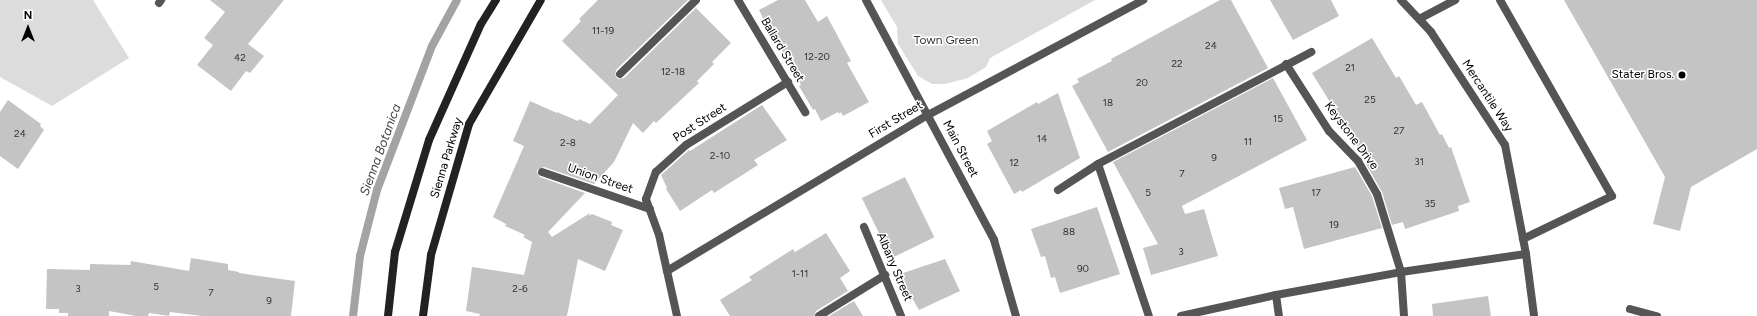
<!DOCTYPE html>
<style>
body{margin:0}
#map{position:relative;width:1757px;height:316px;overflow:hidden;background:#fff;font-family:Figtree,sans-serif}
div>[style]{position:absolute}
.green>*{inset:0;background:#dcdcdc}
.stream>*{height:8px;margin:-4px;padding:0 4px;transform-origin:4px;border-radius:4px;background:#a3a3a3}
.building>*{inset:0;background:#c4c4c4;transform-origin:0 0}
.lane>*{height:8px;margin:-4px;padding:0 4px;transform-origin:4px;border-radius:4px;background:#555}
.street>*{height:8px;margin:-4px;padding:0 4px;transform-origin:4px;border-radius:4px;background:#555}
.secondary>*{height:8px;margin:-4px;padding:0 4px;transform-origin:4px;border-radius:4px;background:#222}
.dots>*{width:11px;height:11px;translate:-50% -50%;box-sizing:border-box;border:2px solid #fff;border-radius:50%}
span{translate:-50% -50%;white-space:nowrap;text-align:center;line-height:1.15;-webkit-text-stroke:3px #fff;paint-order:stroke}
.number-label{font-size:10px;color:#313131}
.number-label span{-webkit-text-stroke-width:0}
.park-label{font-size:12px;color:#333}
.street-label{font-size:12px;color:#000}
.poi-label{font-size:12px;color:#000}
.right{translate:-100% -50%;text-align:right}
.water-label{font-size:13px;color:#444;font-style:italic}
.north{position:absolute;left:8px;top:8px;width:40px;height:40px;-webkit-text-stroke:3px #fff;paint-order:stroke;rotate:0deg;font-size:11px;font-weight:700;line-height:16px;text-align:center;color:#000}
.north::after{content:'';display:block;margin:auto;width:14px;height:18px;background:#000;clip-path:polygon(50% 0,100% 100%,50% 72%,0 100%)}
</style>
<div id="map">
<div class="green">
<i style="clip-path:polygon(0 0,93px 0,129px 58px,52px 106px,0 77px)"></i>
<i style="clip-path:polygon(881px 0,1095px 0,990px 58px,986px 67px,968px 78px,945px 84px,932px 84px,918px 76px,898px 44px,897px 27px)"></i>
</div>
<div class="stream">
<i style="left:353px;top:316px;width:60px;rotate:-83.3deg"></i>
<i style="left:360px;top:256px;width:68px;rotate:-75.6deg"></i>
<i style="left:377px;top:190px;width:154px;rotate:-69.1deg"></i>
<i style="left:432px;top:46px;width:52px;rotate:-61.5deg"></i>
</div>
<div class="building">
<i style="clip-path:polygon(210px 0,284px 0,248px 44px,264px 56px,250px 73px,246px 71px,231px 91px,197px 65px,213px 45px,204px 38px,225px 12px)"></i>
<i style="clip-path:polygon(598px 0,688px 0,616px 70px,615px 75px,618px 79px,624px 78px,696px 8px,731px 43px,712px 62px,714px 64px,697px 81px,699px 83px,656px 123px,654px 121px,643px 133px,633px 123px,614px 162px,594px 184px,544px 167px,537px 170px,537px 173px,540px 177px,585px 193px,548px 232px,552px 237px,590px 213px,589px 216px,592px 214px,612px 222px,611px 225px,623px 230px,605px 271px,578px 259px,567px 316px,479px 316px,480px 314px,466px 311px,472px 267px,524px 275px,532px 242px,523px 237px,525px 235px,505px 226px,506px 224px,493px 217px,524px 146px,513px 141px,530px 101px,557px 113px,557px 112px,578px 121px,579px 119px,590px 124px,618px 95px,562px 41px,581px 21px,579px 19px)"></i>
<i style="clip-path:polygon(778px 0,805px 0,818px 22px,827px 16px,851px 61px,847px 63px,869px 102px,843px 116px,841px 112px,839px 114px,838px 112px,821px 121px,815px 109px,813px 110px,799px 86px,801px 85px,780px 47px,778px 48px,759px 10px)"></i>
<i style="clip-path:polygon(1220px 0,1231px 0,1268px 68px,1108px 152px,1072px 86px,1079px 82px,1077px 79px,1112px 61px,1111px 59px)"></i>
<i style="clip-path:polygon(1270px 0,1331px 0,1339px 16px,1293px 40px)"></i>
<i style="clip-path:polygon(1564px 0,1757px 0,1757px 149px,1691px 187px,1680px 231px,1653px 224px,1665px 177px)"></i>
<i style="clip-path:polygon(1372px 38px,1396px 78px,1399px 76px,1416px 105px,1422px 102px,1440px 135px,1442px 134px,1449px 148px,1451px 147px,1470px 202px,1458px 206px,1459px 211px,1405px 229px,1403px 222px,1392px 225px,1382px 192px,1366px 164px,1368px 164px,1312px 73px)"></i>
<i style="clip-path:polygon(1273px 78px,1307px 140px,1182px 206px,1185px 214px,1204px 209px,1218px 256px,1151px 275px,1143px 248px,1158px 244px,1113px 162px)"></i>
<i style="clip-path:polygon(1058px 93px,1080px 158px,1022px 192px,1021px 190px,1014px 194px,987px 144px,992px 141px,987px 131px,1037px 102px,1038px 104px)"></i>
<i style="clip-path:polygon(8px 100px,41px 124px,40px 126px,44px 130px,18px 169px,0 156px,0 112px)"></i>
<i style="clip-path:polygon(762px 105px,787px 140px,754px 160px,758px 165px,714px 193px,712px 190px,680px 211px,666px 189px,667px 188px,661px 175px,689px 150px,690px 151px)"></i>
<i style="clip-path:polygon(1355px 167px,1372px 196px,1382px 228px,1304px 249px,1293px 207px,1285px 209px,1279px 188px)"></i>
<i style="left:905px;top:177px;width:67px;height:48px;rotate:64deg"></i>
<i style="clip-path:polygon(1097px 207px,1120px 274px,1060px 293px,1055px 277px,1051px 278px,1045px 256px,1041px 257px,1031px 229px)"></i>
<i style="clip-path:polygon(826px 233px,850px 271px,840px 278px,848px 291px,816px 311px,814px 316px,730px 316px,720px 300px,752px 280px,749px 277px,793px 249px,795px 252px)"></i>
<i style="clip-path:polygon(191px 258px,228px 264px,228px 270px,239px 272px,239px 273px,295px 281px,291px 316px,202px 316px,170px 312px,169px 316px,149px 313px,148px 316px,136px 316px,109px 311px,109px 316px,68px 316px,68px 313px,59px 313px,59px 309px,46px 309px,47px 269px,90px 270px,90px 264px,130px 265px,131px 261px,189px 271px)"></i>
<i style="clip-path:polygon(945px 259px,960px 291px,919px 310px,903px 282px,903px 273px)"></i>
<i style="clip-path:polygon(1488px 296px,1491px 316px,1433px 316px,1432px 304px)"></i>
<i style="clip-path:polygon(854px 301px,863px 316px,829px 316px)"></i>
</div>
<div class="lane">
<i style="left:1500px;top:0;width:226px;rotate:60.3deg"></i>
<i style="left:1612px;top:196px;width:99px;rotate:154.2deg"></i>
<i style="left:1419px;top:19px;width:41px;rotate:-27.8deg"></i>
<i style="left:1630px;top:309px;width:28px;rotate:15deg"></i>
</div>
<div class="street">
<i style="left:738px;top:0;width:131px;rotate:59.1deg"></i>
<i style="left:866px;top:0;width:272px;rotate:61.9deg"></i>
<i style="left:994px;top:240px;width:79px;rotate:73.9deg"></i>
<i style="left:1401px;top:0;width:44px;rotate:46.8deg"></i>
<i style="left:1431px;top:32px;width:135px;rotate:56.8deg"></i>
<i style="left:1505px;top:145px;width:111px;rotate:79.1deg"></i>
<i style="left:1526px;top:254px;width:63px;rotate:82.6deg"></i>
<i style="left:159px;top:3px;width:4px;rotate:-56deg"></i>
<i style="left:1286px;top:64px;width:80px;rotate:57.3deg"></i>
<i style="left:1329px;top:131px;width:42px;rotate:46deg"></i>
<i style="left:1358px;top:161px;width:38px;rotate:60deg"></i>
<i style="left:1377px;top:194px;width:82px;rotate:72.9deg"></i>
<i style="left:1401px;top:272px;width:44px;rotate:86.1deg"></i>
<i style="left:620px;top:74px;width:106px;rotate:-44.2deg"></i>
<i style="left:1098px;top:164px;width:160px;rotate:71.5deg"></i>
<i style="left:542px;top:172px;width:114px;rotate:18.9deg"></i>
<i style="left:1058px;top:190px;width:48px;rotate:-33deg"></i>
<i style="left:1098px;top:164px;width:241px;rotate:-27.7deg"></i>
<i style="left:864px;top:227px;width:96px;rotate:67.4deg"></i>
<i style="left:667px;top:271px;width:304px;rotate:-30.9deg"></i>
<i style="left:928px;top:115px;width:244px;rotate:-28.1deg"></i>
<i style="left:1276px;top:295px;width:21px;rotate:82deg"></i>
<i style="left:677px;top:316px;width:83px;rotate:-102.5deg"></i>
<i style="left:659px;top:235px;width:38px;rotate:-110deg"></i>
<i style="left:646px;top:199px;width:29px;rotate:-70deg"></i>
<i style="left:656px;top:172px;width:40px;rotate:-42deg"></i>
<i style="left:686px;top:145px;width:120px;rotate:-31.7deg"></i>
<i style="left:819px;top:316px;width:78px;rotate:-31.8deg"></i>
<i style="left:1181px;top:316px;width:97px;rotate:-12.5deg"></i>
<i style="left:1276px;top:295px;width:127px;rotate:-10.4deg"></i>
<i style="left:1401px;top:272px;width:126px;rotate:-8.2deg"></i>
</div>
<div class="secondary">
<i style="left:388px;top:316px;width:64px;rotate:-83.8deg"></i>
<i style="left:395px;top:252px;width:117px;rotate:-73.1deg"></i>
<i style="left:429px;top:140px;width:127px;rotate:-65.9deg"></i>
<i style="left:481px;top:24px;width:28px;rotate:-58deg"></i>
<i style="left:423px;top:316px;width:62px;rotate:-82.5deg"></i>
<i style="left:431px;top:255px;width:136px;rotate:-73.8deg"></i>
<i style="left:469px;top:124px;width:143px;rotate:-59.9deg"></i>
</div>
<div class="dots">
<i style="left:1682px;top:75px;background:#000"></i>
</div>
<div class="number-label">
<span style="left:603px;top:31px">11-19</span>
<span style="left:1211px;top:46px">24</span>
<span style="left:817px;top:57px">12-20</span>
<span style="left:240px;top:58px">42</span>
<span style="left:1177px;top:64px">22</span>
<span style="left:1350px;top:68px">21</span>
<span style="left:673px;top:72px">12-18</span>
<span style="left:1142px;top:83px">20</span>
<span style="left:1370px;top:100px">25</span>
<span style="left:1108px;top:103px">18</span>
<span style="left:1278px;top:119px">15</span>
<span style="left:1399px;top:131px">27</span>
<span style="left:20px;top:134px">24</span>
<span style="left:1042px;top:139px">14</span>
<span style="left:1248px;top:142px">11</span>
<span style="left:568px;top:143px">2-8</span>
<span style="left:720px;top:156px">2-10</span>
<span style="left:1214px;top:158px">9</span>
<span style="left:1419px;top:162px">31</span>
<span style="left:1014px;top:163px">12</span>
<span style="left:1182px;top:174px">7</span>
<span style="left:1148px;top:193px">5</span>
<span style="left:1316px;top:193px">17</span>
<span style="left:1430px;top:204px">35</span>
<span style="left:1334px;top:225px">19</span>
<span style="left:1069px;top:232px">88</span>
<span style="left:1181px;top:252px">3</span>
<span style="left:1083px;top:269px">90</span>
<span style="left:800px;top:274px">1-11</span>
<span style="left:156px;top:287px">5</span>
<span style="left:78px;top:289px">3</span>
<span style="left:520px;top:289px">2-6</span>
<span style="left:211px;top:293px">7</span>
<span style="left:269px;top:301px">9</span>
</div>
<div class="park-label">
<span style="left:946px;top:41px">Town Green</span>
</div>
<div class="street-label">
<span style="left:782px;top:50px;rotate:59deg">Ballard Street</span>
<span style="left:1487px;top:96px;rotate:57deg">Mercantile Way</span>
<span style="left:896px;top:120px;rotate:-31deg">First Street</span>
<span style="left:700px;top:123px;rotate:-33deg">Post Street</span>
<span style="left:1351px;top:136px;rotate:53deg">Keystone Drive</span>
<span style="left:960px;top:149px;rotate:62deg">Main Street</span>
<span style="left:447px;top:158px;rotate:-73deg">Sienna Parkway</span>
<span style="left:600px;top:179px;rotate:19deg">Union Street</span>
<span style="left:894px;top:267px;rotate:67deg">Albany Street</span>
</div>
<div class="poi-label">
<span class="right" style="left:1674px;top:75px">Stater Bros.</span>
</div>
<div class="water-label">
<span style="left:381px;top:150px;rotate:-70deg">Sienna Botanica</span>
</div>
<div class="north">N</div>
</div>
